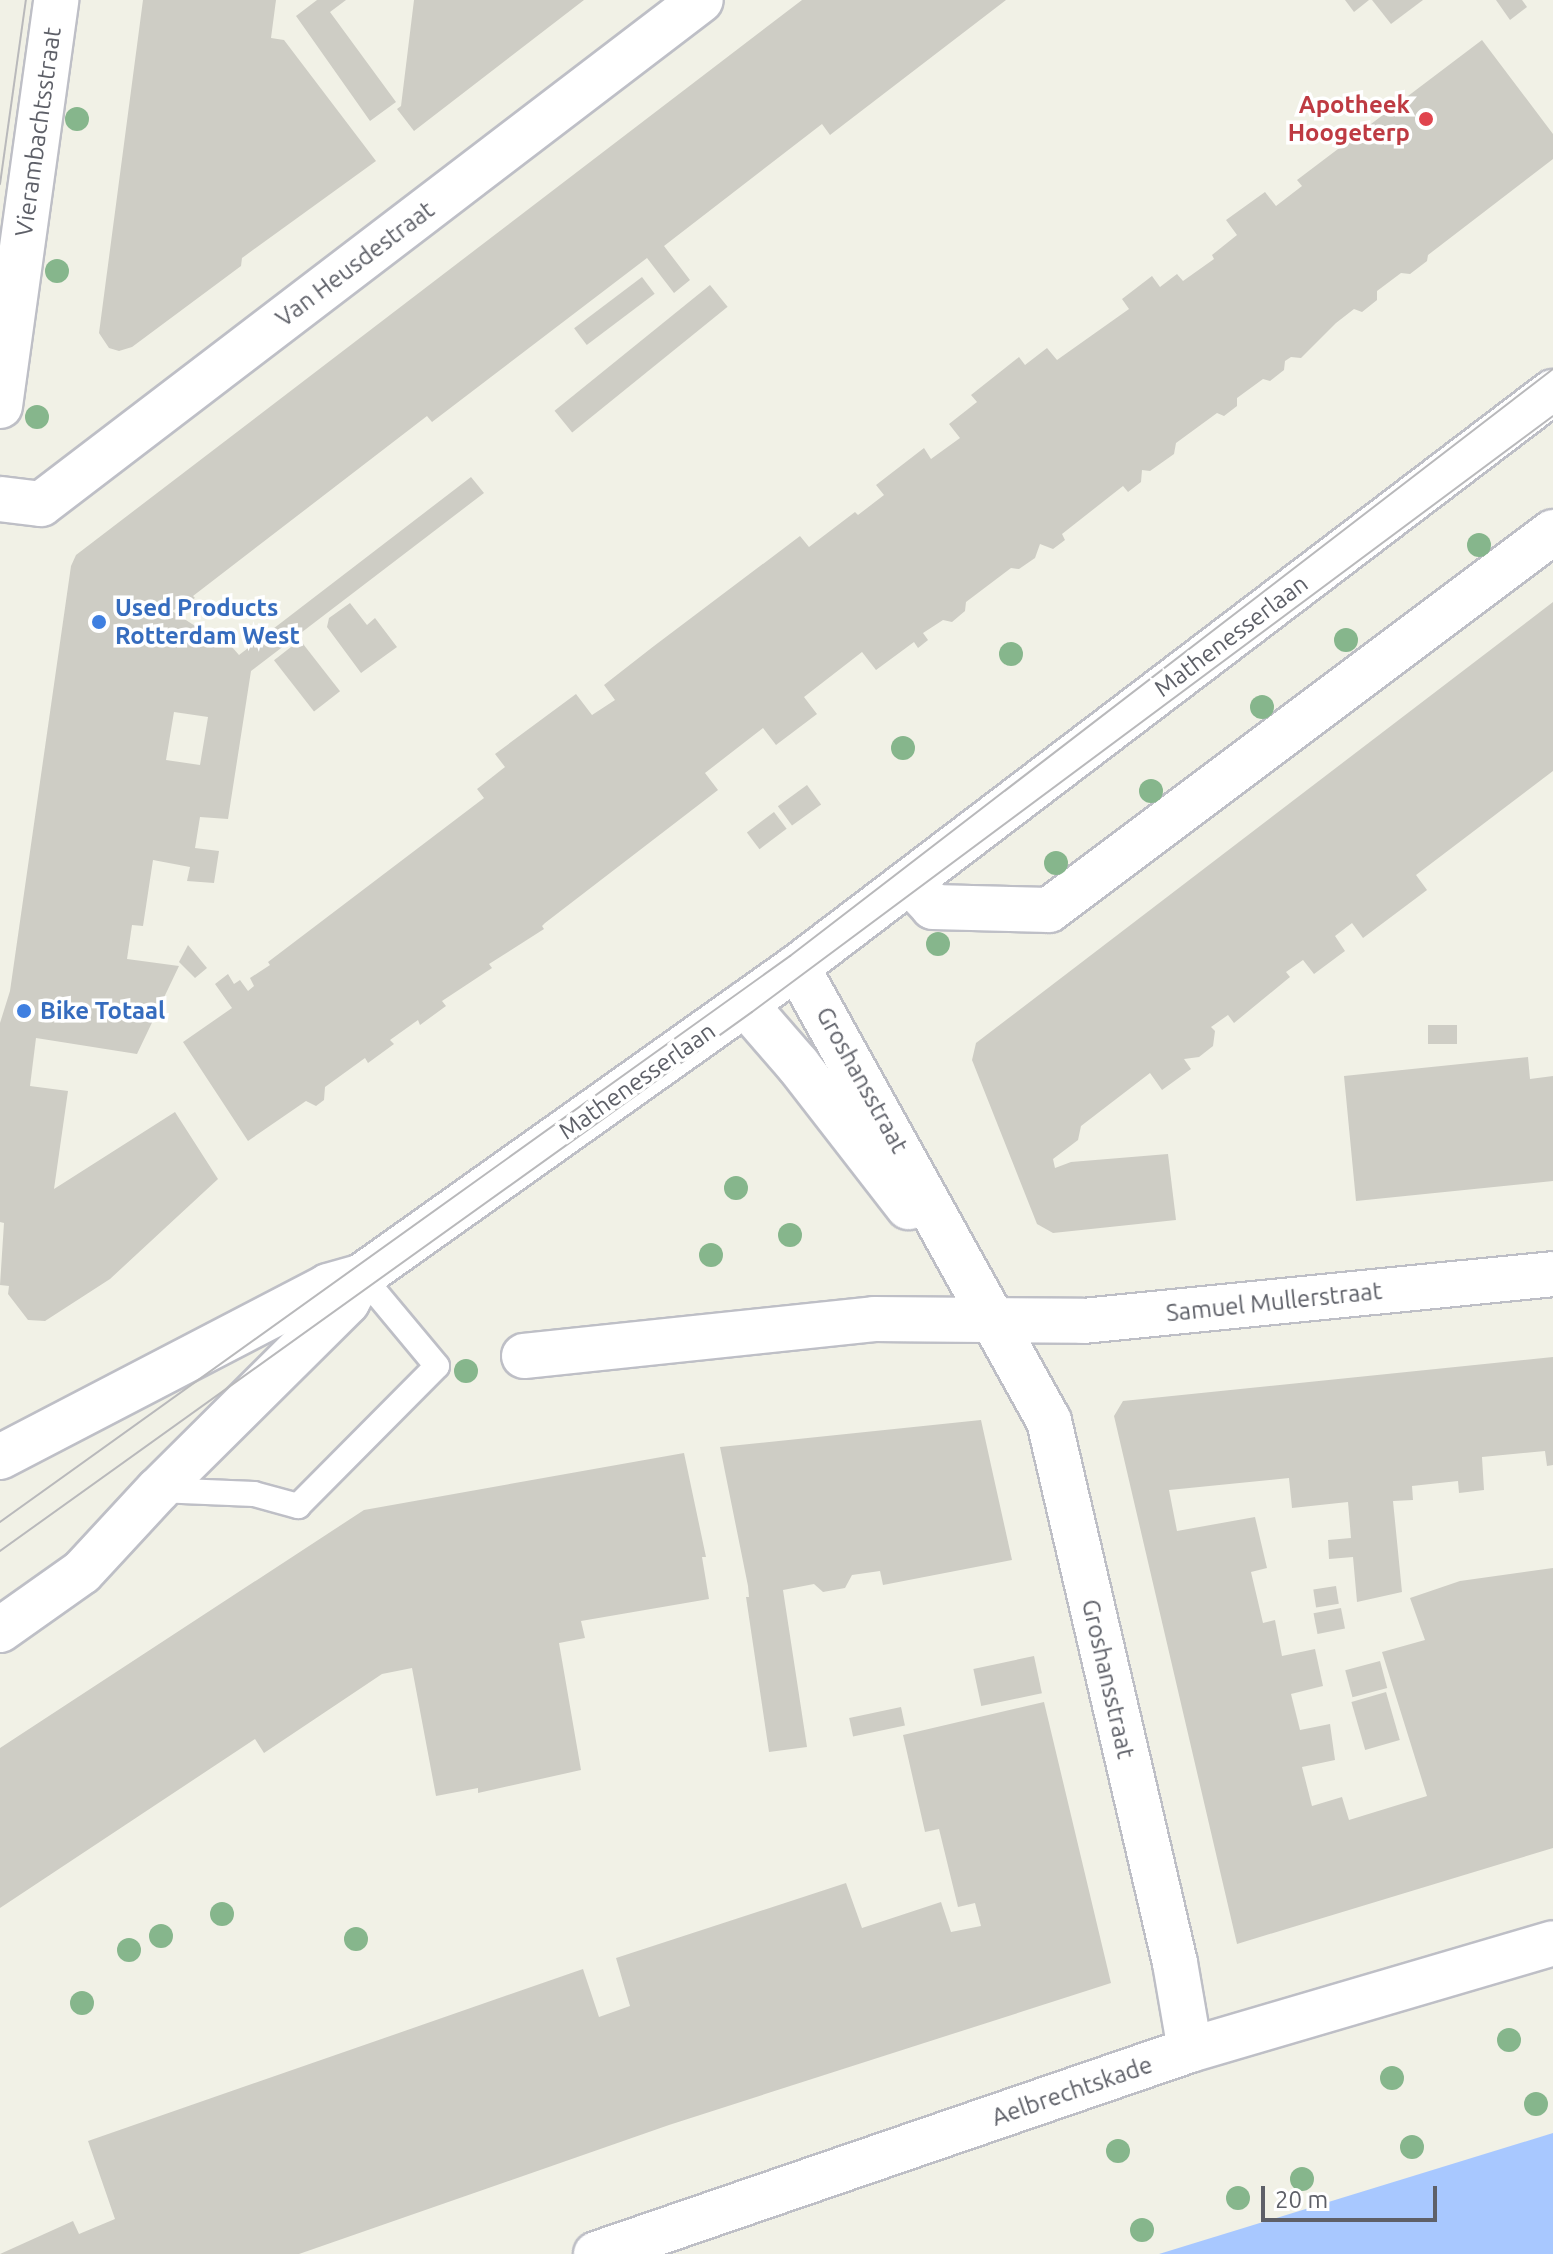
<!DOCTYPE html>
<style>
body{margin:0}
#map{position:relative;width:1553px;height:2254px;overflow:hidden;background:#f1f1e6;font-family:Ubuntu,sans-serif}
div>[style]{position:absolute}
.water>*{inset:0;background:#a8c8ff}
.building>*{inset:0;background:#cecdc5;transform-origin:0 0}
.roads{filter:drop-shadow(2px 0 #bebfc6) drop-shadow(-2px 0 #bebfc6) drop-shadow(0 2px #bebfc6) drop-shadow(0 -2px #bebfc6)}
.service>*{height:24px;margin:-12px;padding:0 12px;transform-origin:12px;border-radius:12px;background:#fff}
.minor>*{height:44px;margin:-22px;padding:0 22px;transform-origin:22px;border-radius:22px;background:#fff}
.tertiary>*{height:44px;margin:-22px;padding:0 22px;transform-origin:22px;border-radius:22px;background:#fff}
.tram>*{height:2px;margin:-1px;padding:0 1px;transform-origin:1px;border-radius:1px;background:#b9b9bb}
.trees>*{width:24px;height:24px;margin:-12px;border-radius:50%;background:#86b68c}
.dots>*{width:22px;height:22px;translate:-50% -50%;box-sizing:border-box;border:4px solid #fff;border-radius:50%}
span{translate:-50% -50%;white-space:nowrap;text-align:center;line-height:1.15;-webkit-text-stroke:7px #fff;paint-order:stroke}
.health-label{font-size:24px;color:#be3a42;font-weight:700}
.right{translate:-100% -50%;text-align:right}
.street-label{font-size:24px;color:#5e6068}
.shop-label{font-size:24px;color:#366cbe;font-weight:700}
.left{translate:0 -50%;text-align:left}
.scale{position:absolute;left:1261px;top:2186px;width:176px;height:36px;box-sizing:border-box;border:4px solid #5e6068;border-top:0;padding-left:10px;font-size:24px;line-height:28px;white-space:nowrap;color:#5e6068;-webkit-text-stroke:6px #fff;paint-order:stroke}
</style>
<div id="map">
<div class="water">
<i style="clip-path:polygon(1553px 2133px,1553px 2254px,1159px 2254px)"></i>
</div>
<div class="building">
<i style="clip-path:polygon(143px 0,276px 0,271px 38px,284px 40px,376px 161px,242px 258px,241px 266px,132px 347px,119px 351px,109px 348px,99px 333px)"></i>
<i style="clip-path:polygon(317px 0,346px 0,330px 12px,396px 102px,370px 121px,296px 16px)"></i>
<i style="clip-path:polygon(414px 0,584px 0,414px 131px,397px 109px,401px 106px)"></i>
<i style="clip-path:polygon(evenodd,802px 0,1006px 0,830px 135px,822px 124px,664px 246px,690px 280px,674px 293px,647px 258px,432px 422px,427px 416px,193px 596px,195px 598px,172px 611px,209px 635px,217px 630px,239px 655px,471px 477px,484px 493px,251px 671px,228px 819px,200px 817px,195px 848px,219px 851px,214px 883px,187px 881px,190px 867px,153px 860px,143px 926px,132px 925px,127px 959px,179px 966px,137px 1054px,36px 1038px,30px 1086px,68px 1091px,54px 1189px,175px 1112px,218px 1179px,110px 1279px,45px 1321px,28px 1320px,8px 1294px,9px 1286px,0 1285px,4px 1223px,0 1222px,0 1023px,10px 991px,71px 566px,76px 555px,802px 0,174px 712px,208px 717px,200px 765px,166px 760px,174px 712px)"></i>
<i style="clip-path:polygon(1345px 0,1369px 0,1354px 12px)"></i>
<i style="clip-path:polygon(1372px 0,1423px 0,1391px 24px)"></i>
<i style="clip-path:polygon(1496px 0,1522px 0,1527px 7px,1510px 20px)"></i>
<i style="clip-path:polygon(1482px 40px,1553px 134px,1553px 159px,1428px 255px,1427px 261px,1410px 274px,1401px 273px,1377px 291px,1377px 300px,1362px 312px,1354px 309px,1336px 323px,1301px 358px,1291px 357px,1285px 361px,1284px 370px,1270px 381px,1263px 379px,1237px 398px,1237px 406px,1224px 416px,1217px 413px,1176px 443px,1174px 454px,1150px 471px,1142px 470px,1141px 482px,1128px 492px,1123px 486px,1062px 534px,1065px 540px,1053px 549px,1040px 544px,1035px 558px,1019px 569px,1011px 568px,966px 602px,965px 611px,952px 622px,943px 620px,923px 633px,928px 640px,918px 648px,914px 642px,876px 670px,862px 652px,804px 697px,817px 714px,776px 745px,763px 728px,705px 773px,718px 790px,545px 923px,542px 926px,544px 929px,489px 964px,492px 968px,442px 1001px,446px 1006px,420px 1025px,418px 1020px,390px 1040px,394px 1044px,368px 1063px,365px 1058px,325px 1087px,324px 1100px,316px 1106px,306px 1101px,248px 1141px,183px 1042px,232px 1008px,215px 984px,228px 974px,234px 984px,240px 980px,248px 991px,254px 986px,250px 978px,270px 965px,268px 962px,484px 798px,477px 789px,505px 767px,495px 754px,576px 694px,592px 715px,615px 700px,604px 685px,654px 646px,800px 536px,809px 547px,855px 512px,858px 515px,884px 495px,876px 485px,924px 448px,931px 459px,960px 438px,949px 424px,977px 402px,971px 395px,1019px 357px,1025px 365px,1047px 348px,1057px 360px,1129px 309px,1122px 299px,1152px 276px,1160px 287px,1177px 274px,1183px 281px,1214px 259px,1212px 255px,1237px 235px,1226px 220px,1265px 192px,1276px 206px,1302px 186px,1297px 180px)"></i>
<i style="left:642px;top:277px;width:21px;height:85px;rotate:53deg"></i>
<i style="left:710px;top:285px;width:28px;height:200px;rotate:51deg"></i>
<i style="clip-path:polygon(1553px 602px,1553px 771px,1416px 875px,1427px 890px,1363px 938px,1352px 923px,1335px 936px,1345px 951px,1314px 974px,1303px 960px,1286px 972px,1290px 977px,1234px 1023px,1228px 1015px,1211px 1027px,1215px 1031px,1213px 1046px,1199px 1057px,1184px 1059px,1191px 1069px,1162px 1090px,1150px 1073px,1081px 1126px,1078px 1140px,1053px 1159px,1055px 1168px,1071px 1162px,1168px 1154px,1176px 1220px,1053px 1233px,1037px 1224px,972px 1060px,976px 1043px)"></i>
<i style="clip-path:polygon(350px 603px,367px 625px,375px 618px,397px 647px,361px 673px,327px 627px,329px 618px)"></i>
<i style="left:300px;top:640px;width:65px;height:33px;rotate:52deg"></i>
<i style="left:807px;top:785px;width:24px;height:36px;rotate:54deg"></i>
<i style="left:774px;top:812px;width:21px;height:34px;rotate:53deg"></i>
<i style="clip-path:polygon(188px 945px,207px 968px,195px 978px,179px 962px)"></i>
<i style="left:1428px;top:1025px;width:29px;height:19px"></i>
<i style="clip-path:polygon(1528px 1057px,1530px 1079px,1553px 1076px,1553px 1181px,1356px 1201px,1344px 1076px)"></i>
<i style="clip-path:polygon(1553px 1357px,1553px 1465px,1547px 1466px,1545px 1451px,1482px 1457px,1484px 1490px,1459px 1493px,1458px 1481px,1412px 1486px,1413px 1500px,1393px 1501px,1402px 1592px,1357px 1602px,1353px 1557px,1329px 1559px,1328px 1540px,1351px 1538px,1348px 1502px,1292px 1508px,1289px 1478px,1169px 1490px,1177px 1531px,1255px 1517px,1267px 1568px,1251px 1572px,1263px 1623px,1275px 1620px,1282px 1656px,1315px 1649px,1323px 1686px,1291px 1694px,1300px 1730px,1330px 1724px,1335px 1760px,1302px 1767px,1312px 1806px,1342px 1797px,1349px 1820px,1427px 1796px,1382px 1652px,1425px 1640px,1410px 1598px,1460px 1581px,1553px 1568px,1553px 1848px,1237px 1944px,1114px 1416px,1123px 1401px)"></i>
<i style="clip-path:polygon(981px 1420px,1012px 1560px,883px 1585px,880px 1571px,852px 1575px,845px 1588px,823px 1592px,814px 1584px,783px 1590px,807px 1747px,769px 1752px,746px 1597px,749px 1597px,748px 1586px,720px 1447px)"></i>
<i style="clip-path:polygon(684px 1453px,706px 1557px,702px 1557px,709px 1599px,581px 1621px,585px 1638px,559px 1643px,581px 1770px,478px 1793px,478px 1788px,436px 1796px,412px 1668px,382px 1674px,264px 1753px,255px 1739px,0 1908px,0 1748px,364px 1510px)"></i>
<i style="left:1336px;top:1586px;width:18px;height:23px;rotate:81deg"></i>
<i style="left:1341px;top:1608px;width:21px;height:28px;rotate:79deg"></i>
<i style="left:1034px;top:1656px;width:38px;height:62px;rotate:78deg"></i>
<i style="left:1380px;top:1661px;width:28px;height:36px;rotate:75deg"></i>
<i style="left:1386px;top:1692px;width:50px;height:36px;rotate:74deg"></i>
<i style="clip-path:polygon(1044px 1702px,1111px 1983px,669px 2125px,299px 2254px,0 2254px,73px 2221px,79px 2234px,115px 2219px,88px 2141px,583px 1969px,599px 2017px,630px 2006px,616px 1958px,846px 1883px,862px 1928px,941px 1902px,951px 1932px,981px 1926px,975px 1903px,958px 1907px,939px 1829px,925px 1832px,903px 1735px)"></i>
<i style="left:901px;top:1707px;width:19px;height:53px;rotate:78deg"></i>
</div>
<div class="roads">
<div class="service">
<i style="left:158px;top:1490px;width:96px;rotate:2.4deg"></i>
<i style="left:254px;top:1494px;width:46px;rotate:15.3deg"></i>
<i style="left:298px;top:1506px;width:197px;rotate:-45.2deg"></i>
<i style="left:437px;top:1366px;width:117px;rotate:-129.8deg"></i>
</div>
<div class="minor">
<i style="left:0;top:499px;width:41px;rotate:7deg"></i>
<i style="left:41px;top:504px;width:830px;rotate:-37.37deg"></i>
<i style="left:910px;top:882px;width:34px;rotate:47deg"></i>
<i style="left:933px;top:907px;width:116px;rotate:1.5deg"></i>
<i style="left:1049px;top:910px;width:630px;rotate:-36.87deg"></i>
<i style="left:797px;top:967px;width:519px;rotate:60.97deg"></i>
<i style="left:1049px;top:1421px;width:556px;rotate:76.91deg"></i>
<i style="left:1175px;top:1963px;width:88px;rotate:80.2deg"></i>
<i style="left:745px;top:1004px;width:81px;rotate:49deg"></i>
<i style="left:798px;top:1065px;width:180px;rotate:52.2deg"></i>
<i style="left:524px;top:1356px;width:352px;rotate:-6deg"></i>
<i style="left:874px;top:1319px;width:209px;rotate:0.5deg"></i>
<i style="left:1083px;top:1321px;width:472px;rotate:-5.7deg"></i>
</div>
<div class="tertiary">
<i style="left:0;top:406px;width:410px;rotate:-82.1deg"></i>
<i style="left:0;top:1457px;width:370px;rotate:-27.5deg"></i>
<i style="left:328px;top:1286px;width:35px;rotate:-16deg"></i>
<i style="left:362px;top:1276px;width:534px;rotate:-35.39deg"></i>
<i style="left:797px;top:967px;width:950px;rotate:-37.26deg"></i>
<i style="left:0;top:1630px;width:100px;rotate:-35.3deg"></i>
<i style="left:82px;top:1572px;width:112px;rotate:-47.2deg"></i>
<i style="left:158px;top:1490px;width:267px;rotate:-44.8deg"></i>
<i style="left:347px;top:1302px;width:30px;rotate:-60deg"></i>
<i style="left:596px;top:2254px;width:628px;rotate:-18.95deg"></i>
<i style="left:1190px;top:2050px;width:378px;rotate:-16.4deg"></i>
</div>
</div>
<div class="tram">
<i style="left:0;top:184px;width:186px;rotate:-82deg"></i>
<i style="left:0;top:1522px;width:972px;rotate:-35.62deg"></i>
<i style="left:790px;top:956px;width:963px;rotate:-37.57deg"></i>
<i style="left:0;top:1551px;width:925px;rotate:-35.63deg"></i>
<i style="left:752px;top:1012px;width:998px;rotate:-36.65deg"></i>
</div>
<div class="trees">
<i style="left:77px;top:119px"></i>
<i style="left:57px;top:271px"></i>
<i style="left:37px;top:417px"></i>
<i style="left:1479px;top:545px"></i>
<i style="left:1346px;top:640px"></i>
<i style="left:1011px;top:654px"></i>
<i style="left:1262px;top:707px"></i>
<i style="left:903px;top:748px"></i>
<i style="left:1151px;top:791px"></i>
<i style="left:1056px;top:863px"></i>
<i style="left:938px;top:944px"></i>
<i style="left:736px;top:1188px"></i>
<i style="left:790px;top:1235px"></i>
<i style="left:711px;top:1255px"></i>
<i style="left:466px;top:1371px"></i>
<i style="left:222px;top:1914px"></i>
<i style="left:161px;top:1936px"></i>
<i style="left:356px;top:1939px"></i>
<i style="left:129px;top:1950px"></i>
<i style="left:82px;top:2003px"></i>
<i style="left:1509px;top:2040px"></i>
<i style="left:1392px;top:2078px"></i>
<i style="left:1536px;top:2104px"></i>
<i style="left:1412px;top:2147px"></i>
<i style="left:1118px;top:2151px"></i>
<i style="left:1302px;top:2179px"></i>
<i style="left:1238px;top:2198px"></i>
<i style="left:1142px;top:2230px"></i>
</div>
<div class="dots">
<i style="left:1426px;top:119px;background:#e0444e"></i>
<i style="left:99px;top:622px;background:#3f7fe0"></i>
<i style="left:24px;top:1011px;background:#3f7fe0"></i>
</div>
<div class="health-label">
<span class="right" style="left:1410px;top:119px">Apotheek<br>Hoogeterp</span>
</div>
<div class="street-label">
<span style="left:38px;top:132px;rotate:-82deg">Vierambachtsstraat</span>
<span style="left:355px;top:264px;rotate:-37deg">Van Heusdestraat</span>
<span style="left:1231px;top:636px;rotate:-37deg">Mathenesserlaan</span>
<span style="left:862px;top:1080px;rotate:61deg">Groshansstraat</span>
<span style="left:637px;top:1081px;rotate:-35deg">Mathenesserlaan</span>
<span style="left:1274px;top:1302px;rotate:-6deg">Samuel Mullerstraat</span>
<span style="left:1108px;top:1679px;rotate:77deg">Groshansstraat</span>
<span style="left:1072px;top:2091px;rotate:-19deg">Aelbrechtskade</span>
</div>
<div class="shop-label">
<span class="left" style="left:115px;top:622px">Used Products<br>Rotterdam West</span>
<span class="left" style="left:40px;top:1011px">Bike Totaal</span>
</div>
<div class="scale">20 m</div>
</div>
